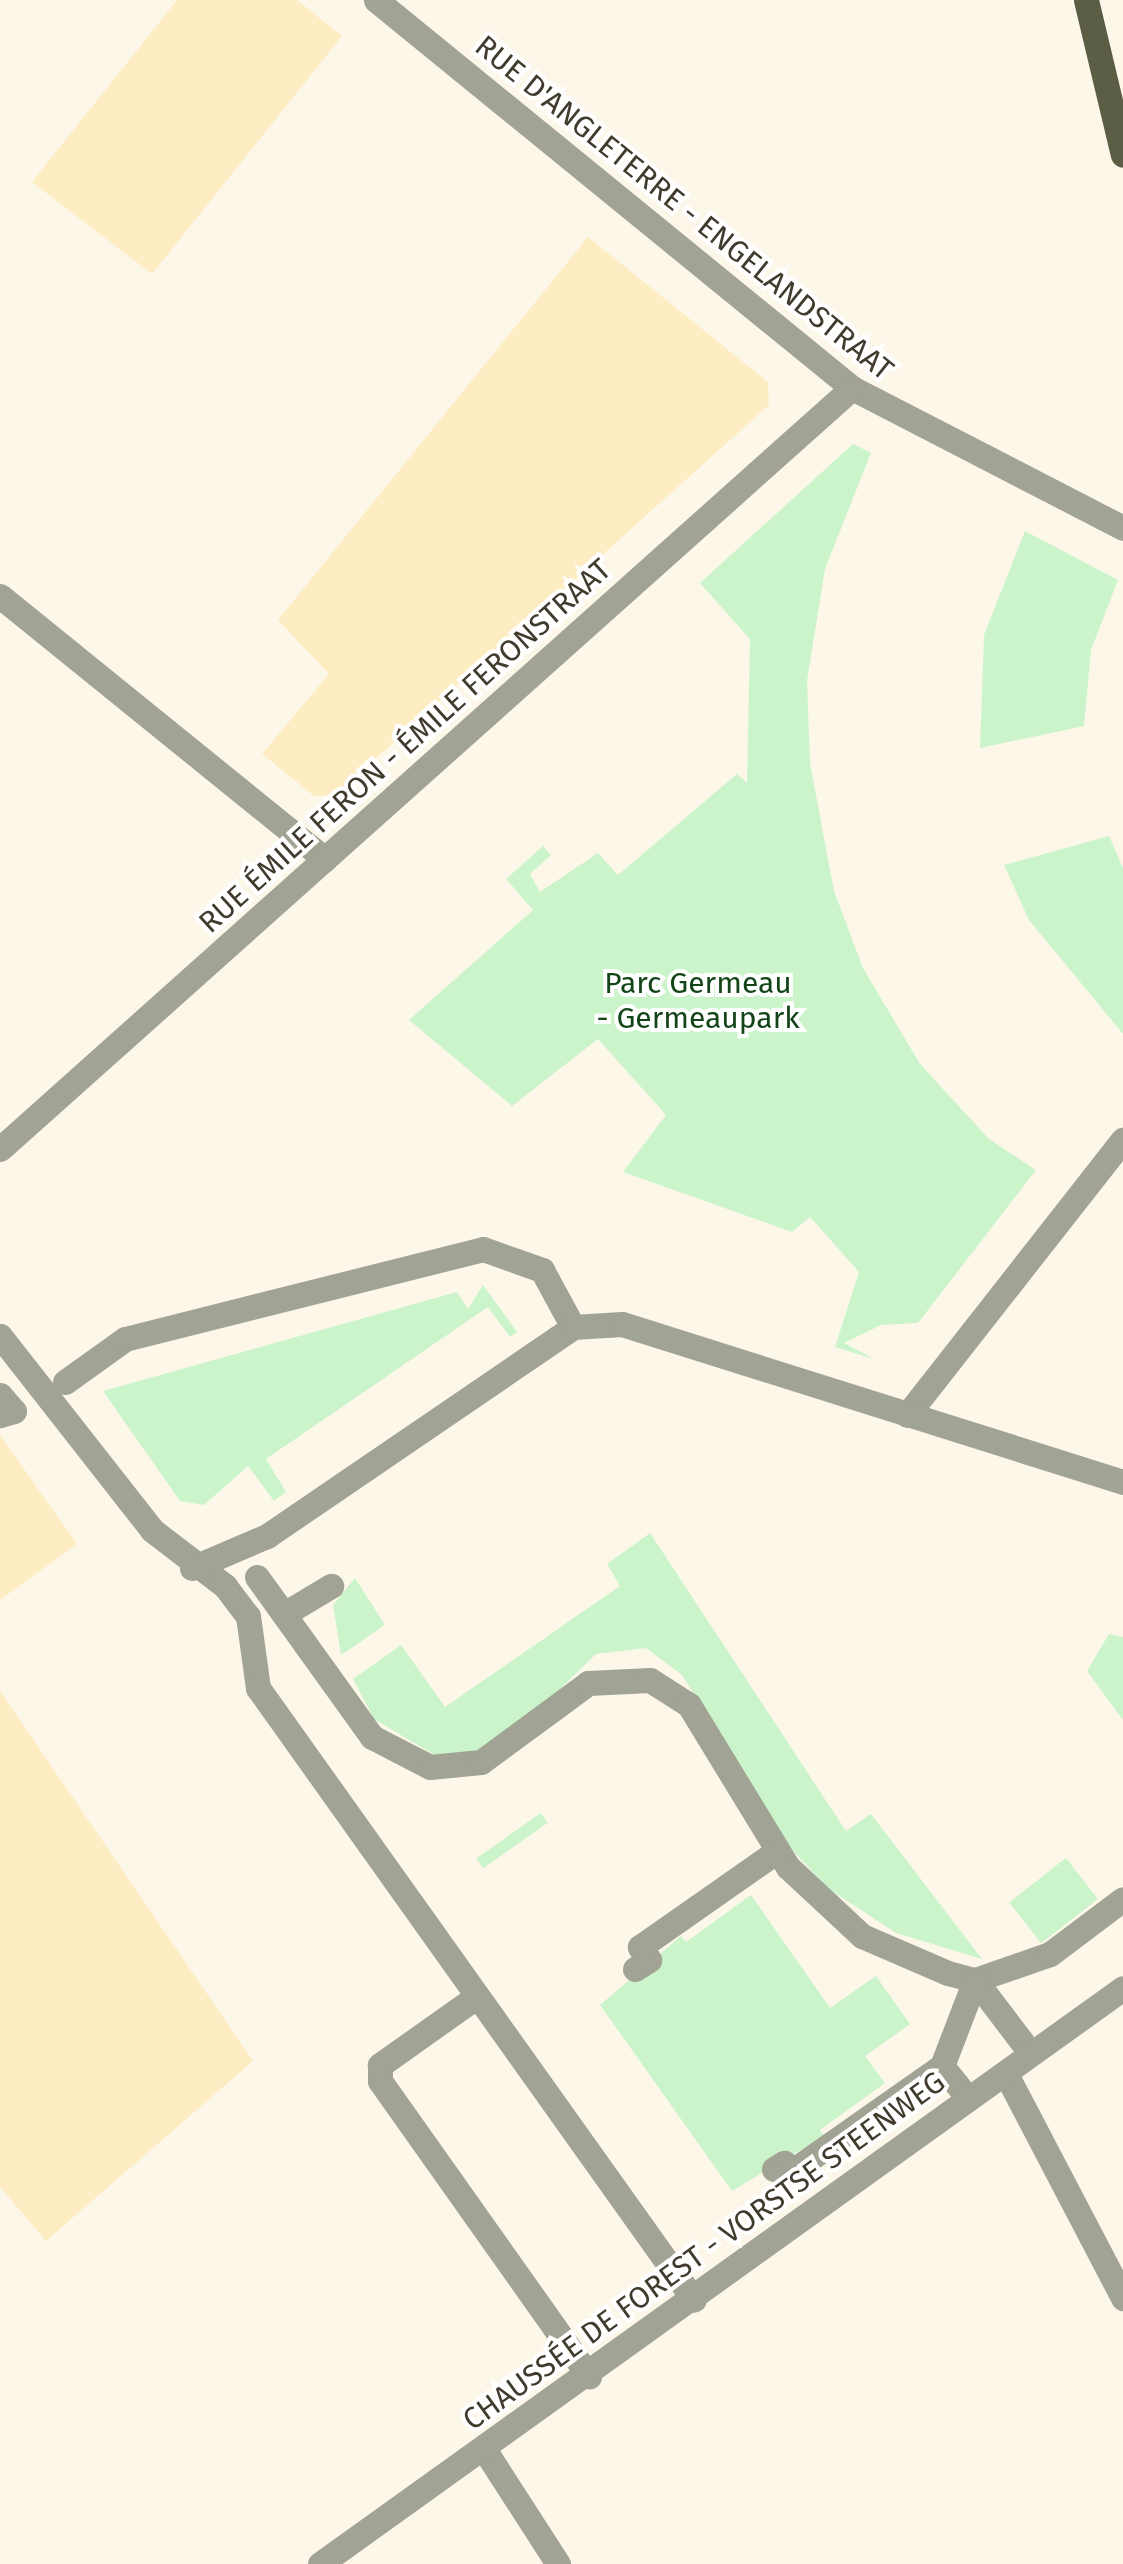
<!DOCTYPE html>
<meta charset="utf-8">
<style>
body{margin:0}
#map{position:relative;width:1123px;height:2564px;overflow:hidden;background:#fdf7ea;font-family:"Fira Sans",sans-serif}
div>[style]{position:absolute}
.built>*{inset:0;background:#feecc3}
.green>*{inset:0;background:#cbf4cb;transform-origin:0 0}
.minor>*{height:25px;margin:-12.5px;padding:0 12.5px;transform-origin:12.5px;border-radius:12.5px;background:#a1a394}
.major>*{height:25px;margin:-12.5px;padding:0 12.5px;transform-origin:12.5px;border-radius:12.5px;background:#5b5d44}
span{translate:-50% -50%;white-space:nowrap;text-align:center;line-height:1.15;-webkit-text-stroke:8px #fff;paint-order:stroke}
.street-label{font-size:30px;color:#413b2e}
.park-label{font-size:30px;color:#134518}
</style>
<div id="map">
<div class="built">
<i style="clip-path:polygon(177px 0,297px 0,342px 36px,152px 274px,32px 182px)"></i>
<i style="clip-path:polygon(588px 237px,768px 382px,769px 405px,335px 795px,314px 796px,262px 754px,329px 674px,278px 620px)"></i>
<i style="clip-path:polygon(0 1435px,77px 1544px,0 1600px)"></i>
<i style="clip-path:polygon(0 1691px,253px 2061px,46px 2241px,0 2187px)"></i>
</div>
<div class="green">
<i style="clip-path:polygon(853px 444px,871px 453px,825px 569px,807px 681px,810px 763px,834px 891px,863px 968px,920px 1064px,989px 1139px,1036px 1170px,918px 1323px,881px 1325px,844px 1343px,874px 1359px,835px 1347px,859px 1272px,810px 1217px,792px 1232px,623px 1172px,666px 1115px,598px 1039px,512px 1106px,409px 1020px,533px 910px,506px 879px,543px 846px,551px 855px,530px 874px,540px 892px,598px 853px,618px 875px,737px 774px,747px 783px,750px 639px,700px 583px)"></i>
<i style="clip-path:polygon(1025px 531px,1118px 580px,1091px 650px,1084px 726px,980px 748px,984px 635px)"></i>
<i style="clip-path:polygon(1109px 836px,1123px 868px,1123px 1034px,1029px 920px,1004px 865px)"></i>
<i style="clip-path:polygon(483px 1285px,517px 1332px,510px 1337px,488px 1307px,266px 1459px,286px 1492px,274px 1501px,248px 1466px,204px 1505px,180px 1501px,103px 1391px,457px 1292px,468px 1309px)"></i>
<i style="clip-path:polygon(650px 1533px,846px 1831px,871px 1814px,982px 1959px,896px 1933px,829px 1889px,791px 1849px,682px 1675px,646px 1648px,596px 1654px,509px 1739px,446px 1762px,374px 1719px,353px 1679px,401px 1645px,445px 1707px,620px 1586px,607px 1564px)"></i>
<i style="clip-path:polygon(355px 1578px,385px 1625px,341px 1655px,333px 1605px)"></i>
<i style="clip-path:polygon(1109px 1634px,1123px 1637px,1123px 1720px,1087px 1671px)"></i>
<i style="left:541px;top:1813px;width:12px;height:79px;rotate:55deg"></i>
<i style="left:1066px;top:1858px;width:52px;height:72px;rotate:52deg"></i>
<i style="clip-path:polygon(751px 1895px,830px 2008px,876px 1976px,910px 2024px,865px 2056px,885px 2083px,820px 2130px,824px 2136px,732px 2191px,600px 2005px,681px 1936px,686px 1942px)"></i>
</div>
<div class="minor">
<i style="left:376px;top:0;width:614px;rotate:39.18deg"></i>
<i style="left:852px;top:388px;width:305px;rotate:27.3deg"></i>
<i style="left:0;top:596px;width:418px;rotate:39deg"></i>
<i style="left:0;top:1149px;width:1142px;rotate:-41.77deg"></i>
<i style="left:0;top:1336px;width:246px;rotate:51.9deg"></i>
<i style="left:152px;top:1530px;width:92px;rotate:37.5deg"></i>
<i style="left:225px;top:1586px;width:38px;rotate:53deg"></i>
<i style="left:248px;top:1616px;width:73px;rotate:82.1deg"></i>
<i style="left:258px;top:1688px;width:751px;rotate:54.53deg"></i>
<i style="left:65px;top:1382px;width:74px;rotate:-35.6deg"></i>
<i style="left:125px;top:1339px;width:369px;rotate:-14.1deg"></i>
<i style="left:483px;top:1249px;width:63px;rotate:19.6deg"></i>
<i style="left:542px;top:1270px;width:65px;rotate:61.5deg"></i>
<i style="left:0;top:1395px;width:21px;rotate:49deg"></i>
<i style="left:14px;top:1411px;width:15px;rotate:164deg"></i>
<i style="left:907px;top:1415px;width:350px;rotate:-51.9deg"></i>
<i style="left:192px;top:1568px;width:82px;rotate:-23.1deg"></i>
<i style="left:267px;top:1536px;width:371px;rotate:-34.3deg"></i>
<i style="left:573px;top:1327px;width:49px;rotate:-3.5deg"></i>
<i style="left:622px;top:1324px;width:525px;rotate:17.5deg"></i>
<i style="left:257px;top:1577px;width:197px;rotate:54.3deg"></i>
<i style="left:372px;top:1737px;width:65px;rotate:27.3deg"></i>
<i style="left:430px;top:1767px;width:51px;rotate:-5.6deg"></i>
<i style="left:481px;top:1762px;width:133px;rotate:-36.4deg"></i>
<i style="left:588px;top:1683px;width:62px;rotate:-2.8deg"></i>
<i style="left:650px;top:1680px;width:46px;rotate:32.7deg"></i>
<i style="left:689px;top:1705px;width:190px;rotate:58.6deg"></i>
<i style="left:788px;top:1867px;width:101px;rotate:43deg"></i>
<i style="left:862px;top:1936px;width:94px;rotate:23.3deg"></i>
<i style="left:948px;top:1973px;width:28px;rotate:15deg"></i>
<i style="left:975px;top:1980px;width:79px;rotate:-19.1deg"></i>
<i style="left:1050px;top:1954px;width:91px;rotate:-37deg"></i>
<i style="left:284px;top:1614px;width:55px;rotate:-30.8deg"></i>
<i style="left:635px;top:1969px;width:17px;rotate:-33deg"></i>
<i style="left:649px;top:1960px;width:16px;rotate:-125deg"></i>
<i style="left:640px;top:1947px;width:167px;rotate:-35deg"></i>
<i style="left:975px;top:1980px;width:78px;rotate:52.8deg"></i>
<i style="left:476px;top:1997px;width:118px;rotate:144.7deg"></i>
<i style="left:380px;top:2065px;width:16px;rotate:90deg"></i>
<i style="left:380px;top:2081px;width:362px;rotate:54.7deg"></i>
<i style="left:1006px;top:2074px;width:253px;rotate:62.4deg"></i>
<i style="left:959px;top:2087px;width:27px;rotate:-129deg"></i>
<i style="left:942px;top:2066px;width:92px;rotate:-69deg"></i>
<i style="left:774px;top:2169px;width:12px;rotate:-31deg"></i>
<i style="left:784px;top:2163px;width:11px;rotate:52deg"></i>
<i style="left:791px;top:2172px;width:184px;rotate:-35.1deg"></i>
<i style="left:484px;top:2449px;width:137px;rotate:57.2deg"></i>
<i style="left:320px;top:2564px;width:988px;rotate:-35.65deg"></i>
</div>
<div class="major">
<i style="left:1086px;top:0;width:159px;rotate:76.6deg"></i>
</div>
<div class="street-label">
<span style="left:684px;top:208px;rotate:39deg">RUE D'ANGLETERRE - ENGELANDSTRAAT</span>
<span style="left:405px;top:746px;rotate:-42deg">RUE ÉMILE FERON - ÉMILE FERONSTRAAT</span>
<span style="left:704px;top:2251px;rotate:-36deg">CHAUSSÉE DE FOREST - VORSTSE STEENWEG</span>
</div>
<div class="park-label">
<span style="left:698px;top:1000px">Parc Germeau<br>- Germeaupark</span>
</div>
</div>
